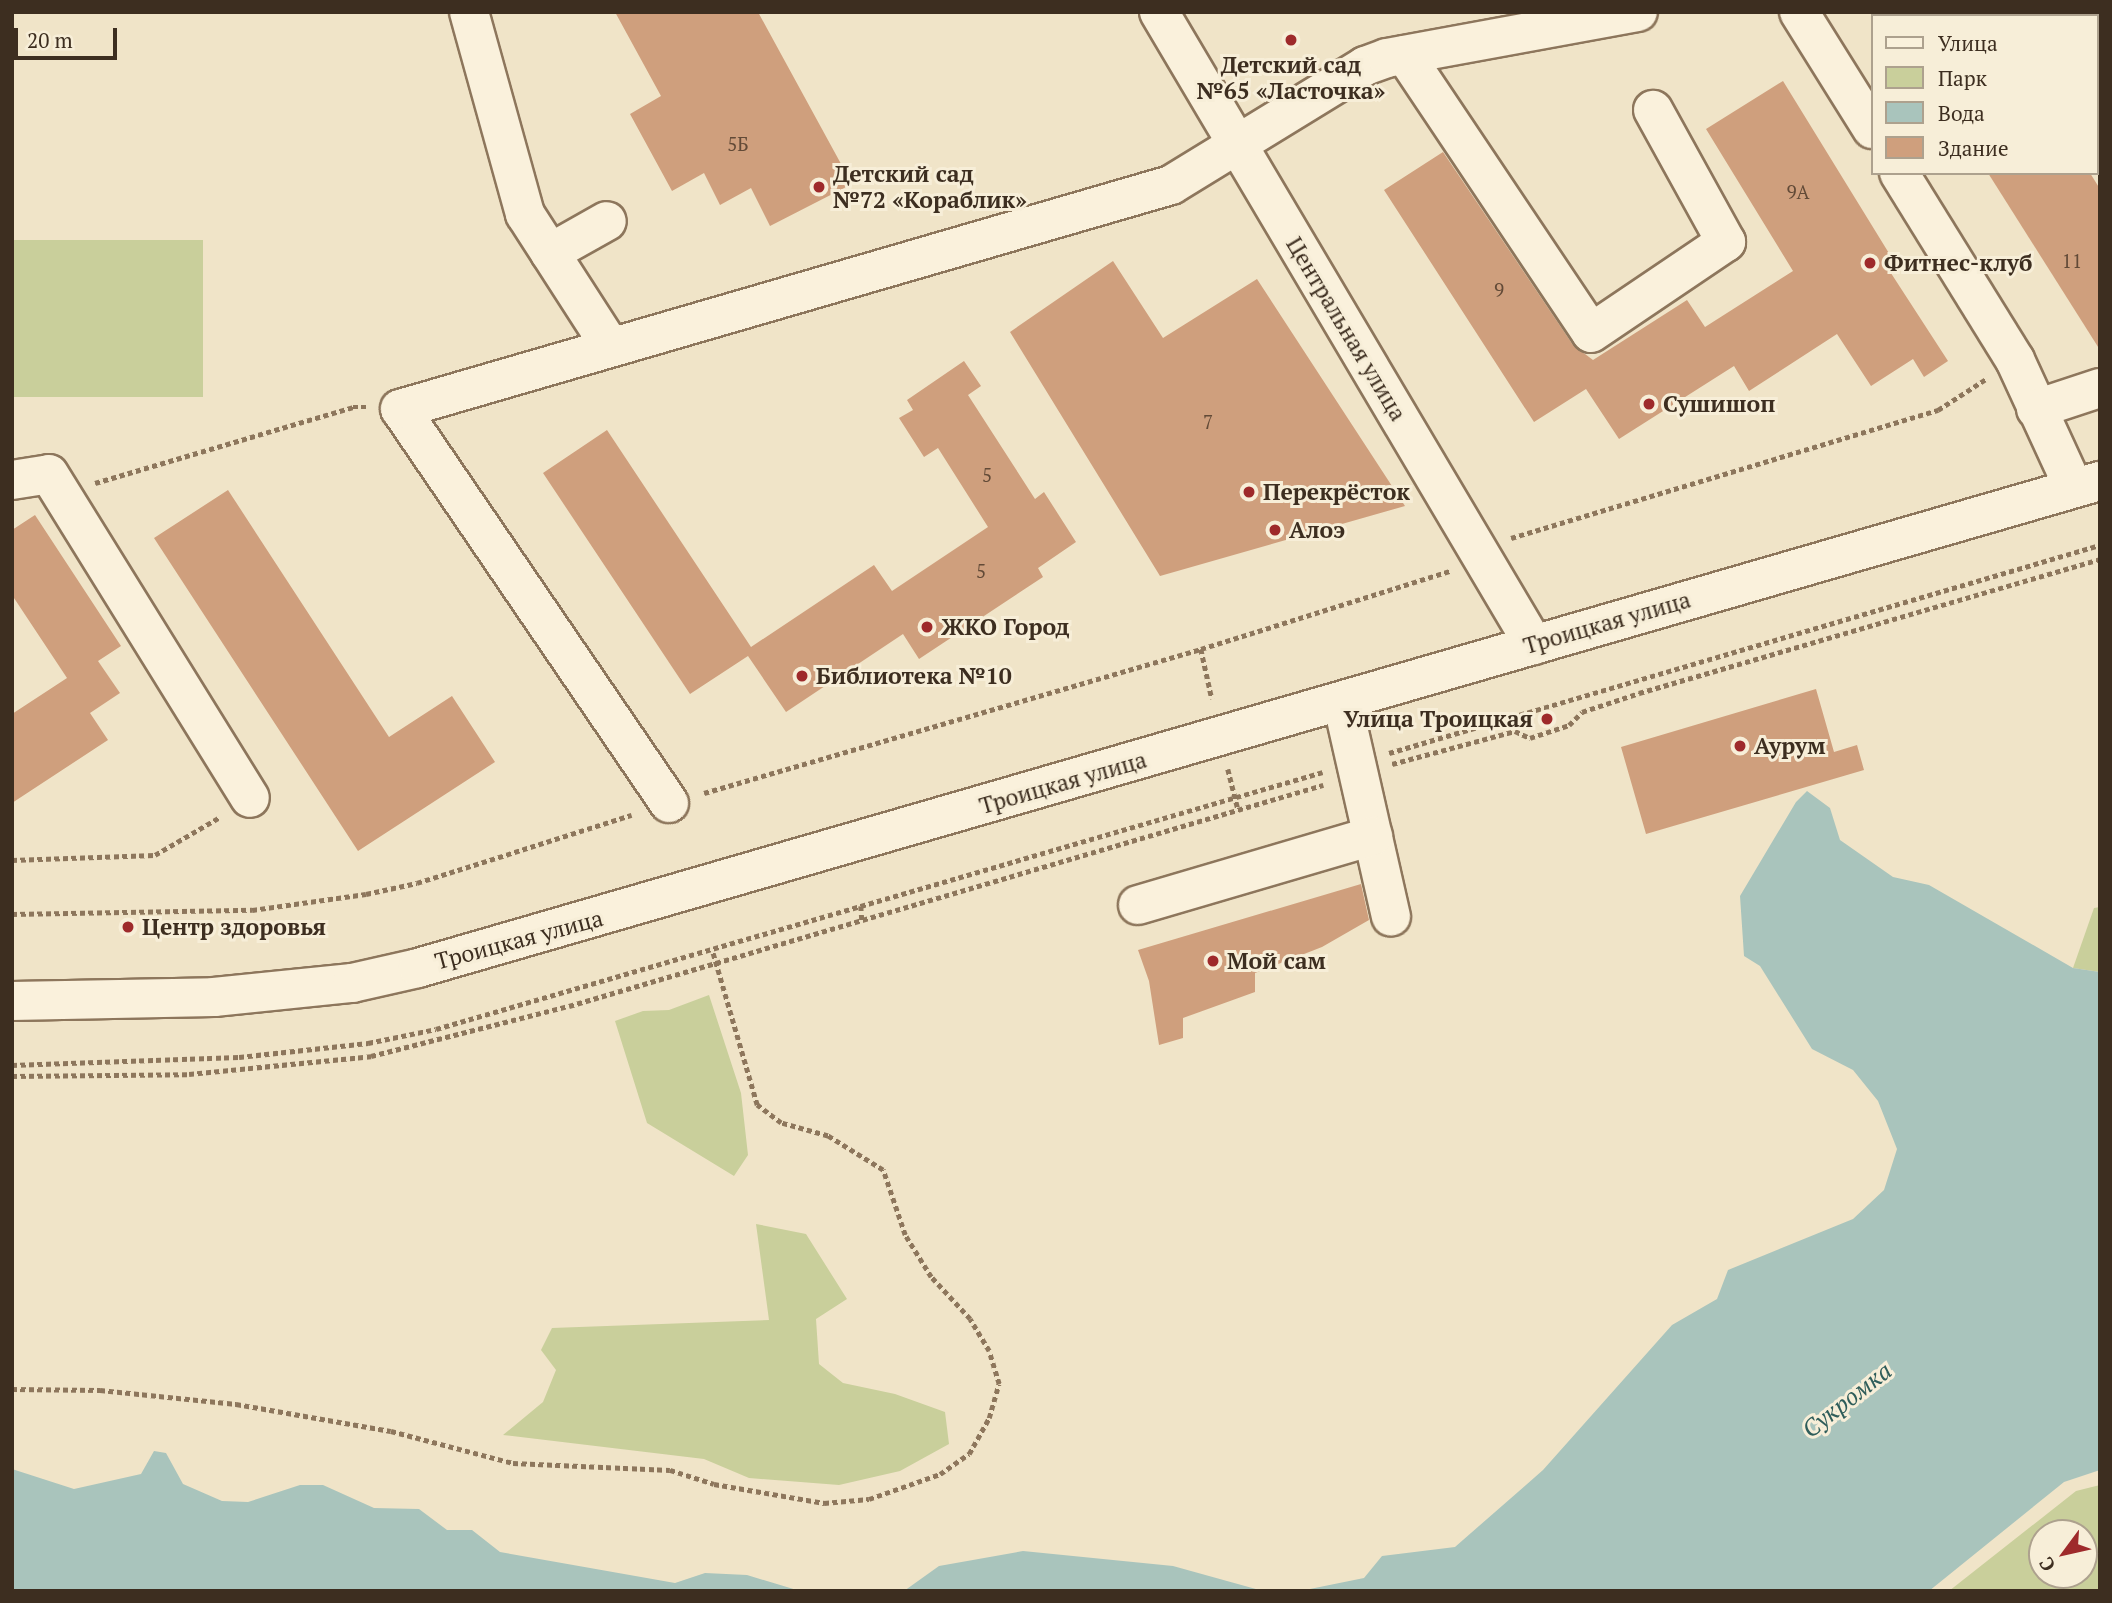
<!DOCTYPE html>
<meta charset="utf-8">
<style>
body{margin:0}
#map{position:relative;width:2112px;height:1603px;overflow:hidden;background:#f0e4c8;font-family:"PT Serif",serif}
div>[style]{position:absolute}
.green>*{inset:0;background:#c9cf9b;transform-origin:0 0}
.water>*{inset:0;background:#a9c4bc}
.building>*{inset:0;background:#cf9f7d}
.path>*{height:4.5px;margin-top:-2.25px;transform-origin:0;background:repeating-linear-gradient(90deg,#8d765c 0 5px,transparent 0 8.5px)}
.roads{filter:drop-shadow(2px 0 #8d765c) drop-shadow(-2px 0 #8d765c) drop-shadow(0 2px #8d765c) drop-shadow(0 -2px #8d765c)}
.minor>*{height:38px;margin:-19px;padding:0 19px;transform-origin:19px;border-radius:19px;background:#faf1dc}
.dots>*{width:19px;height:19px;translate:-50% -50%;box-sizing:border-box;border:4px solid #f7eed8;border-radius:50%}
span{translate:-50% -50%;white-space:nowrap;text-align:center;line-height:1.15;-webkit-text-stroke:6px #f7eed8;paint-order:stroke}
.number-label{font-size:19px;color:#624a37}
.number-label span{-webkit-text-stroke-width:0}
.poi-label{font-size:23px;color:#3d2e20;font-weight:700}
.left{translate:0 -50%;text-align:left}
.right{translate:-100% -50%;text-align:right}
.street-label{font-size:23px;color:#3d2e20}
.water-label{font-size:24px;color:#2f5d5a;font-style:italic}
.frame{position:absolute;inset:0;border:14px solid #3d2e20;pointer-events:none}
.legend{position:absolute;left:1871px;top:14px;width:228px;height:161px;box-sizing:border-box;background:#f7eed8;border:2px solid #ada18e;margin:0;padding:9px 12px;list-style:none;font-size:21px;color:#3d2e20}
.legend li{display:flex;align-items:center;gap:14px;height:35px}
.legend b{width:35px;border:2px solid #ada18e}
.north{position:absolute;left:2028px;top:1519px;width:70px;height:70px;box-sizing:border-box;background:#f7eed8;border:2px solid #ada18e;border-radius:50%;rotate:237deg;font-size:19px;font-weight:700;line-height:28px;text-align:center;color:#3d2e20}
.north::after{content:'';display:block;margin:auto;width:24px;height:32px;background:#9e2a2b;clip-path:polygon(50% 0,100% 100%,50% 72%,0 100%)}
.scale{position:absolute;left:14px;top:28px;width:103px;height:32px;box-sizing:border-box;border:4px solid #3d2e20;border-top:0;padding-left:9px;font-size:21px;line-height:24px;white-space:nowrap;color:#3d2e20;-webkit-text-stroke:5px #f7eed8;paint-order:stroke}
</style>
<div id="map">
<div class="green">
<i style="left:12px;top:240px;width:191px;height:157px"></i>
<i style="clip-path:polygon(2100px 907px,2100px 972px,2073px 968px,2094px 908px)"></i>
<i style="clip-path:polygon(709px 995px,741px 1093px,748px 1155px,734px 1176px,647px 1123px,615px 1021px,643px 1011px,669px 1010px)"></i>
<i style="clip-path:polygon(756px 1224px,806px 1234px,847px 1299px,816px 1319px,819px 1364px,843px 1383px,895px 1394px,945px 1412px,949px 1444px,900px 1471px,839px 1485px,749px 1478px,704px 1459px,503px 1435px,543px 1402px,556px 1370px,541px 1350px,552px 1328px,769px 1320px)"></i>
<i style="clip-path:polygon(evenodd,2100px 1485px,2100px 1591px,1949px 1591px,2076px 1491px,2100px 1485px,2084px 1533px,2084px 1575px,2042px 1575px,2042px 1533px,2084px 1533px)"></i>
</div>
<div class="water">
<i style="clip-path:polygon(1807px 791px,1830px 808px,1840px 840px,1893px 877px,1929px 885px,2073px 968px,2100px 972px,2100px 1470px,2064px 1482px,1929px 1591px,1300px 1591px,1364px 1578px,1382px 1556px,1455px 1547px,1543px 1470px,1672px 1325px,1717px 1299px,1728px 1270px,1853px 1219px,1884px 1190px,1897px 1149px,1878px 1101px,1853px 1070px,1812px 1049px,1760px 966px,1744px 956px,1740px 896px,1796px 802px)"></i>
<i style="clip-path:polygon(154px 1451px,166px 1453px,183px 1484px,222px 1501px,248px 1502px,300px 1485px,323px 1485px,374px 1508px,419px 1509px,447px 1530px,472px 1530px,500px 1552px,675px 1583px,705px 1573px,747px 1575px,800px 1591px,12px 1591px,12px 1469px,74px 1489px,141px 1474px)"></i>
<i style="clip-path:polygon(1023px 1551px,1173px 1566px,1263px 1591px,904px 1591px,939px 1566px)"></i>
</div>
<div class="building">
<i style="clip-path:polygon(615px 12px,758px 12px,852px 184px,770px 226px,751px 188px,720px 205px,704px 173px,672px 191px,630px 114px,661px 96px)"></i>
<i style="clip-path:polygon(1783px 81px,1895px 263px,1887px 267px,1948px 361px,1924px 377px,1913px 359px,1871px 386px,1837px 334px,1749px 391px,1734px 366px,1619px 439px,1586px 389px,1534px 422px,1384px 190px,1443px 152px,1573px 345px,1593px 360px,1687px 300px,1705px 327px,1793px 271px,1706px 129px)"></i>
<i style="clip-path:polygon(1988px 173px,2090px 173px,2100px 189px,2100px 350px)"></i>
<i style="clip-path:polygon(1113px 261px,1163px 338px,1257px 279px,1405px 506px,1160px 576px,1010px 332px)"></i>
<i style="clip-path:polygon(964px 361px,981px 386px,968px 395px,1035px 499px,1044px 492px,1076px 542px,1038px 568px,1043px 577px,919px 659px,903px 634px,786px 712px,748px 656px,690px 694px,543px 473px,607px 430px,751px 647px,874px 565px,892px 591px,988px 527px,938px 448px,924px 457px,899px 418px,913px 410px,907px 400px)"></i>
<i style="clip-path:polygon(228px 490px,389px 737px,452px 696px,495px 762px,358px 851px,154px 538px)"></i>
<i style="clip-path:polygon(35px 515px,121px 646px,98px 661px,120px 693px,90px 713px,108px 740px,12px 803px,12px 714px,67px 678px,12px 595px,12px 530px)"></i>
<i style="clip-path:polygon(1816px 689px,1834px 752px,1857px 745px,1864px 770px,1646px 834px,1621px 747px)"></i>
<i style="clip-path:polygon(1361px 884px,1369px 920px,1322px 947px,1255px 973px,1255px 992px,1183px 1018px,1183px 1038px,1159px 1045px,1149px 981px,1138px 950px)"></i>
</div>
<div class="path">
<i style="left:95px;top:483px;width:269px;rotate:-16.4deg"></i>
<i style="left:353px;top:407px;width:13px"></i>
<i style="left:1511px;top:538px;width:446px;rotate:-16.7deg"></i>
<i style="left:1938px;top:410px;width:57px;rotate:-32.9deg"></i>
<i style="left:1201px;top:649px;width:51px;rotate:77.6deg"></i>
<i style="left:1389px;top:753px;width:741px;rotate:-16.31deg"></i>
<i style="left:1392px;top:764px;width:127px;rotate:-15deg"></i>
<i style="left:1515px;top:731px;width:17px;rotate:25deg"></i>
<i style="left:1530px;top:738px;width:41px;rotate:-18.4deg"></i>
<i style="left:1569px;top:725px;width:18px;rotate:-45deg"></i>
<i style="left:1582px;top:712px;width:60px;rotate:-18.4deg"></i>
<i style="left:1639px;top:693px;width:480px;rotate:-16.2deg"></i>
<i style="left:1228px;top:769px;width:41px;rotate:76deg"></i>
<i style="left:704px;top:793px;width:517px;rotate:-16.16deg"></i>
<i style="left:1201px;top:649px;width:261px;rotate:-17.4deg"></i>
<i style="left:12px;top:860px;width:143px;rotate:-2deg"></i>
<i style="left:155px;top:855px;width:75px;rotate:-30.3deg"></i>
<i style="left:861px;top:906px;width:15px;rotate:86deg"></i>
<i style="left:12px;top:914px;width:240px;rotate:-1deg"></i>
<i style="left:252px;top:910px;width:115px;rotate:-8deg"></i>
<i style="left:366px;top:894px;width:52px;rotate:-12.2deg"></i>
<i style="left:417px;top:883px;width:225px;rotate:-17.6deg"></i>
<i style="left:12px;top:1065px;width:227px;rotate:-2deg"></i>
<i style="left:239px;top:1057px;width:130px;rotate:-6.2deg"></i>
<i style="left:368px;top:1043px;width:69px;rotate:-11.6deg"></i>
<i style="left:436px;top:1029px;width:923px;rotate:-16.16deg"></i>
<i style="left:12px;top:1076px;width:177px;rotate:-0.6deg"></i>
<i style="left:189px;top:1074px;width:183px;rotate:-5.6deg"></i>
<i style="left:371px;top:1056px;width:204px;rotate:-14.2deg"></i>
<i style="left:569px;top:1006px;width:786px;rotate:-16.34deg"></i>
<i style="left:12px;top:1389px;width:88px;rotate:0.7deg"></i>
<i style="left:100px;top:1390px;width:137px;rotate:5.9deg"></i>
<i style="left:236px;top:1404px;width:157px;rotate:9.9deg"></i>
<i style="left:391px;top:1431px;width:126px;rotate:14.7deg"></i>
<i style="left:513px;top:1463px;width:157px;rotate:2.6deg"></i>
<i style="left:670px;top:1470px;width:46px;rotate:17.7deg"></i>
<i style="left:714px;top:1484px;width:112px;rotate:9.8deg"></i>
<i style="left:824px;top:1503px;width:45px;rotate:-5.1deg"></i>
<i style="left:869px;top:1499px;width:75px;rotate:-19.4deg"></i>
<i style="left:940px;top:1474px;width:35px;rotate:-35deg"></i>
<i style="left:969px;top:1454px;width:41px;rotate:-60.9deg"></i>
<i style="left:989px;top:1418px;width:35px;rotate:-74deg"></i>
<i style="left:999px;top:1384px;width:34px;rotate:-107deg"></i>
<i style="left:989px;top:1351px;width:37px;rotate:-121deg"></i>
<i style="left:970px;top:1319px;width:57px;rotate:-132.9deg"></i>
<i style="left:931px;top:1277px;width:49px;rotate:-121.8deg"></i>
<i style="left:905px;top:1235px;width:69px;rotate:-108.7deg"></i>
<i style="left:883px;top:1170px;width:65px;rotate:-148.3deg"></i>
<i style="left:828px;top:1136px;width:49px;rotate:-164.5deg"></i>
<i style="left:781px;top:1123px;width:30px;rotate:-143deg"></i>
<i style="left:757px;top:1105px;width:161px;rotate:-106.2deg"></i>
</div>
<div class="roads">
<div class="minor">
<i style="left:469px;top:12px;width:210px;rotate:74.5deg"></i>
<i style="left:525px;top:214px;width:157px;rotate:57.2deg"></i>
<i style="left:1159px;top:12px;width:736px;rotate:59.36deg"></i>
<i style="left:1799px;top:12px;width:138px;rotate:58deg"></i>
<i style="left:2035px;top:16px;width:6px;rotate:-39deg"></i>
<i style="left:1405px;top:55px;width:334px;rotate:56.2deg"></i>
<i style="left:1591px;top:333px;width:163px;rotate:-34deg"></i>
<i style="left:1726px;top:242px;width:151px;rotate:-118.9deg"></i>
<i style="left:1899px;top:173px;width:220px;rotate:58.2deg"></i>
<i style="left:2015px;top:360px;width:141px;rotate:65.3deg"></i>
<i style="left:550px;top:253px;width:65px;rotate:-29.3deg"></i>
<i style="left:2036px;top:409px;width:67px;rotate:-18.2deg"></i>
<i style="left:12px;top:480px;width:37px;rotate:-9deg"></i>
<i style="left:49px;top:474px;width:381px;rotate:58.2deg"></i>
<i style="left:1342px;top:701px;width:221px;rotate:77.2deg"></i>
<i style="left:669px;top:803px;width:477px;rotate:-124.3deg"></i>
<i style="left:400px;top:409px;width:803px;rotate:-16.2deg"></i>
<i style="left:1171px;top:185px;width:228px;rotate:-31.5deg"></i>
<i style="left:1365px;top:66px;width:23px;rotate:-20deg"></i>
<i style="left:1387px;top:58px;width:255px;rotate:-10.4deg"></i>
<i style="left:1138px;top:905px;width:245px;rotate:-16.4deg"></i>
<i style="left:12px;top:1001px;width:202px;rotate:-1.1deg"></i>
<i style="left:214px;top:997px;width:139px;rotate:-5.8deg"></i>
<i style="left:352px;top:983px;width:68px;rotate:-12.8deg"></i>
<i style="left:418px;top:968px;width:1751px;rotate:-16.15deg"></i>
</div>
</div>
<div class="dots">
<i style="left:1291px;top:40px;background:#9e2a2b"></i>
<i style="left:819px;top:187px;background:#9e2a2b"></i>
<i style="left:1870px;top:263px;background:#9e2a2b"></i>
<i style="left:1649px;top:404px;background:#9e2a2b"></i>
<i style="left:1249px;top:492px;background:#9e2a2b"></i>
<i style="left:1275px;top:530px;background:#9e2a2b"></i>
<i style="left:927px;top:627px;background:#9e2a2b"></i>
<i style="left:802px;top:676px;background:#9e2a2b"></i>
<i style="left:1547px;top:719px;background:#9e2a2b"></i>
<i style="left:1740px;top:746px;background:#9e2a2b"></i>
<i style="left:128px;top:927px;background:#9e2a2b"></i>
<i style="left:1213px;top:961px;background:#9e2a2b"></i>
</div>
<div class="number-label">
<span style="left:738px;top:144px">5Б</span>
<span style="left:1798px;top:192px">9А</span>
<span style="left:2072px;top:261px">11</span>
<span style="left:1499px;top:290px">9</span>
<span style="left:1208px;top:422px">7</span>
<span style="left:987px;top:475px">5</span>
<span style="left:981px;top:571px">5</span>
</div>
<div class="poi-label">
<span style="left:1291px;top:78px">Детский сад<br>№65 «Ласточка»</span>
<span class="left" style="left:833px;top:187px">Детский сад<br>№72 «Кораблик»</span>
<span class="left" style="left:1884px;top:263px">Фитнес-клуб</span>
<span class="left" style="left:1663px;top:404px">Сушишоп</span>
<span class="left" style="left:1263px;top:492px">Перекрёсток</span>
<span class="left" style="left:1289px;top:530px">Алоэ</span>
<span class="left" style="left:941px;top:627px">ЖКО Город</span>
<span class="left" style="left:816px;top:676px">Библиотека №10</span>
<span class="right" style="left:1533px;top:719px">Улица Троицкая</span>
<span class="left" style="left:1754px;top:746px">Аурум</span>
<span class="left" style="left:142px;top:927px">Центр здоровья</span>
<span class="left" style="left:1227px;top:961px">Мой сам</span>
</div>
<div class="street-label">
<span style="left:1346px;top:329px;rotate:59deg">Центральная улица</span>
<span style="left:1607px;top:623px;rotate:-16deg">Троицкая улица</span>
<span style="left:1063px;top:783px;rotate:-16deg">Троицкая улица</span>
<span style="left:519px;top:940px;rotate:-15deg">Троицкая улица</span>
</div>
<div class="water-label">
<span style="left:1847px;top:1400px;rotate:-38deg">Сукромка</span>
</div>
<div class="frame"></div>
<ul class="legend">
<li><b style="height:9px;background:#faf1dc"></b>Улица</li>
<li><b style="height:19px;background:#c9cf9b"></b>Парк</li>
<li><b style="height:19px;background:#a9c4bc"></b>Вода</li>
<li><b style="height:19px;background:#cf9f7d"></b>Здание</li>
</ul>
<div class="north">С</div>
<div class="scale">20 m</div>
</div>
